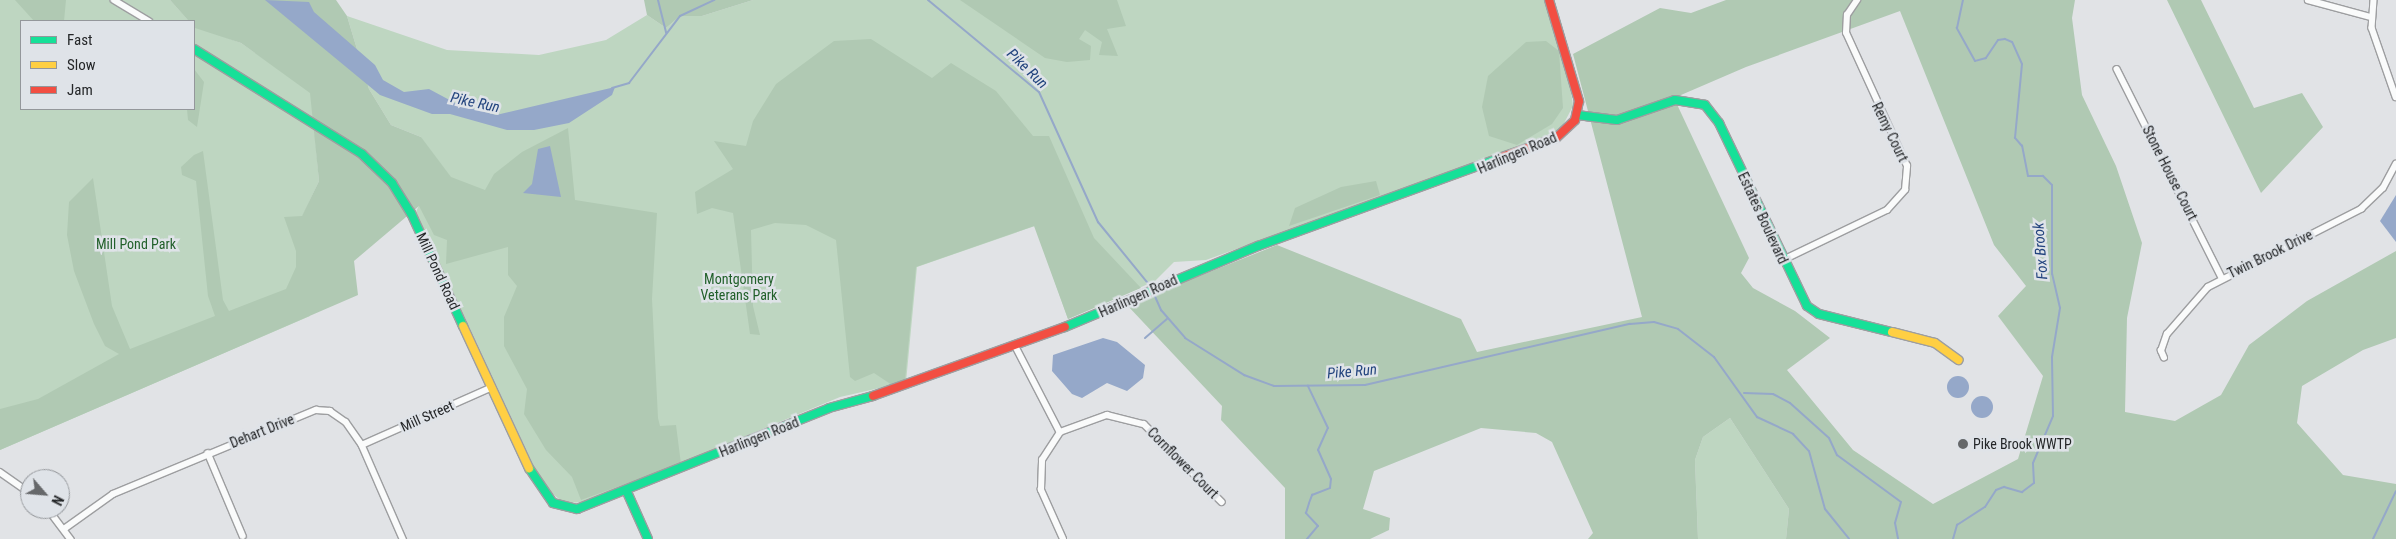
<!DOCTYPE html>
<style>
body{margin:0}
#map{position:relative;width:2396px;height:539px;overflow:hidden;background:#e1e3e6;font-family:"Roboto Condensed",sans-serif}
div>[style]{position:absolute}
.green>*{inset:0;background:#bed6c1}
.forest>*{inset:0;background:#b0c9b3}
.water>*{inset:0;background:#95a8c9}
.round{border-radius:50%}
.stream>*{height:2px;margin:-1px;padding:0 1px;transform-origin:1px;border-radius:1px;background:#95a8c9}
.roads{filter:drop-shadow(1px 0 #9d9ea0) drop-shadow(-1px 0 #9d9ea0) drop-shadow(0 1px #9d9ea0) drop-shadow(0 -1px #9d9ea0)}
.street>*{height:5.5px;margin:-2.75px;padding:0 2.75px;transform-origin:2.75px;border-radius:2.75px;background:#fafbfb}
.fast>*{height:8px;margin:-4px;padding:0 4px;transform-origin:4px;border-radius:4px;background:#16e098}
.slow>*{height:8px;margin:-4px;padding:0 4px;transform-origin:4px;border-radius:4px;background:#ffcf43}
.jam>*{height:8px;margin:-4px;padding:0 4px;transform-origin:4px;border-radius:4px;background:#f24e42}
.dots>*{width:14px;height:14px;translate:-50% -50%;box-sizing:border-box;border:2px solid #dfe3e8;border-radius:50%}
span{translate:-50% -50%;white-space:nowrap;text-align:center;line-height:1.15;-webkit-text-stroke:5px #dfe3e8;paint-order:stroke}
.street-label{font-size:14px;color:#242628}
.park-label{font-size:14px;color:#21602a}
.poi-label{font-size:14px;color:#242628}
.left{translate:0 -50%;text-align:left}
.water-label{font-size:15px;color:#23447e;font-style:italic}
.legend{position:absolute;left:20px;top:20px;width:175px;height:90px;box-sizing:border-box;background:#dfe3e8;border:1px solid #94979b;margin:0;padding:6px 9px;list-style:none;font-size:15px;color:#242628}
.legend li{display:flex;align-items:center;gap:10px;height:25px}
.legend b{width:25px;border:1px solid #94979b}
.north{position:absolute;left:20px;top:469px;width:50px;height:50px;box-sizing:border-box;background:#dfe3e8;border:1px solid #94979b;border-radius:50%;rotate:117deg;font-size:14px;font-weight:700;line-height:20px;text-align:center;color:#242628}
.north::after{content:'';display:block;margin:auto;width:18px;height:22px;background:#66686a;clip-path:polygon(50% 0,100% 100%,50% 72%,0 100%)}
</style>
<div id="map">
<div class="green">
<i style="clip-path:polygon(0 0,170px 0,189px 21px,21px 21px,21px 109px,194px 109px,194px 26px,241px 43px,311px 92px,319px 181px,302px 217px,310px 316px,0 450px)"></i>
<i style="clip-path:polygon(753px 0,1544px 0,1568px 68px,1573px 106px,1562px 127px,1547px 137px,1206px 260px,1174px 262px,1155px 281px,1068px 319px,1035px 226px,917px 267px,906px 382px,840px 397px,586px 502px,564px 503px,543px 486px,416px 212px,427px 187px,421px 137px,391px 125px,369px 89px,347px 16px,447px 50px,539px 55px,606px 40px,647px 15px,666px 28px,680px 16px,702px 16px)"></i>
<i style="clip-path:polygon(1730px 418px,1789px 509px,1786px 539px,1698px 539px,1695px 460px,1703px 437px)"></i>
</div>
<div class="forest">
<i style="clip-path:polygon(15px 0,66px 0,64px 21px,34px 21px)"></i>
<i style="clip-path:polygon(170px 0,336px 0,347px 16px,369px 89px,391px 125px,421px 137px,451px 177px,485px 190px,494px 174px,522px 152px,568px 128px,575px 200px,657px 213px,652px 299px,658px 418px,660px 426px,676px 425px,681px 464px,581px 500px,572px 477px,546px 450px,524px 414px,527px 389px,504px 346px,504px 317px,517px 286px,508px 275px,508px 247px,446px 264px,447px 240px,434px 235px,419px 206px,354px 261px,358px 295px,0 450px,0 409px,38px 399px,119px 354px,105px 346px,94px 324px,74px 271px,67px 235px,69px 202px,93px 178px,112px 306px,130px 349px,215px 316px,208px 296px,196px 181px,182px 175px,181px 167px,194px 155px,203px 151px,223px 300px,229px 311px,286px 289px,296px 267px,296px 251px,284px 217px,302px 216px,319px 181px,310px 93px,241px 43px,195px 28px)"></i>
<i style="clip-path:polygon(644px 0,753px 0,702px 16px,680px 16px,666px 28px,647px 15px)"></i>
<i style="clip-path:polygon(960px 0,1117px 0,1126px 26px,1107px 29px,1118px 56px,1099px 55px,1102px 42px,1085px 30px,1079px 39px,1091px 46px,1090px 60px,1067px 62px,1045px 58px)"></i>
<i style="clip-path:polygon(evenodd,1726px 0,2075px 0,2072px 18px,2082px 95px,2116px 166px,2142px 243px,2127px 318px,2125px 412px,2175px 421px,2221px 395px,2249px 345px,2307px 301px,2396px 251px,2396px 338px,2363px 350px,2302px 386px,2297px 423px,2343px 475px,2396px 484px,2396px 539px,1786px 539px,1789px 509px,1730px 418px,1703px 437px,1695px 460px,1698px 539px,1588px 539px,1593px 533px,1552px 442px,1536px 433px,1481px 428px,1374px 471px,1363px 509px,1390px 518px,1389px 530px,1370px 539px,1285px 539px,1285px 488px,1221px 420px,1222px 406px,1127px 305px,1277px 245px,1461px 319px,1477px 352px,1642px 317px,1573px 54px,1660px 8px,1691px 13px,1726px 0,1900px 11px,1994px 245px,2026px 286px,1998px 316px,2043px 376px,2018px 459px,1933px 504px,1853px 450px,1787px 370px,1830px 338px,1795px 311px,1753px 288px,1741px 273px,1749px 258px,1674px 98px,1746px 67px,1900px 11px)"></i>
<i style="clip-path:polygon(2167px 0,2201px 0,2254px 108px,2302px 93px,2323px 127px,2261px 193px)"></i>
<i style="clip-path:polygon(871px 39px,932px 78px,951px 63px,996px 91px,1033px 136px,1049px 136px,1094px 238px,1141px 288px,1068px 319px,1034px 226px,916px 267px,905px 380px,895px 387px,874px 373px,855px 381px,850px 377px,836px 240px,806px 225px,775px 223px,751px 230px,753px 306px,760px 335px,750px 334px,733px 213px,712px 208px,697px 214px,695px 192px,733px 169px,714px 141px,746px 146px,753px 121px,776px 84px,834px 41px)"></i>
<i style="clip-path:polygon(1546px 41px,1559px 51px,1563px 108px,1552px 124px,1517px 145px,1489px 136px,1482px 107px,1488px 76px,1526px 42px)"></i>
<i style="clip-path:polygon(194px 69px,204px 82px,197px 127px,188px 120px,187px 109px,194px 109px)"></i>
<i style="clip-path:polygon(1376px 181px,1380px 195px,1289px 226px,1295px 208px,1341px 187px)"></i>
</div>
<div class="water">
<i style="clip-path:polygon(265px 0,309px 2px,314px 12px,375px 65px,383px 80px,404px 92px,429px 89px,457px 104px,496px 115px,615px 87px,612px 95px,569px 123px,534px 130px,507px 130px,450px 114px,432px 114px,380px 95px)"></i>
<i style="clip-path:polygon(550px 146px,561px 197px,523px 193px,532px 184px,538px 149px)"></i>
<i style="clip-path:polygon(2396px 195px,2396px 242px,2380px 221px)"></i>
<i style="clip-path:polygon(1103px 338px,1117px 342px,1145px 365px,1143px 378px,1127px 391px,1107px 383px,1082px 398px,1072px 394px,1052px 371px,1053px 355px)"></i>
<i class="round" style="left:1947px;top:376px;width:22px;height:22px"></i>
<i class="round" style="left:1971px;top:396px;width:22px;height:22px"></i>
</div>
<div class="stream">
<i style="left:658px;top:0;width:34px;rotate:76deg"></i>
<i style="left:928px;top:0;width:144px;rotate:39.7deg"></i>
<i style="left:1039px;top:92px;width:143px;rotate:65.6deg"></i>
<i style="left:1098px;top:222px;width:84px;rotate:50.8deg"></i>
<i style="left:612px;top:88px;width:18px;rotate:-16deg"></i>
<i style="left:629px;top:83px;width:84px;rotate:-52.7deg"></i>
<i style="left:680px;top:16px;width:38px;rotate:-25deg"></i>
<i style="left:1153px;top:292px;width:20px;rotate:66deg"></i>
<i style="left:1161px;top:310px;width:37px;rotate:49deg"></i>
<i style="left:1185px;top:338px;width:70px;rotate:32.1deg"></i>
<i style="left:1244px;top:375px;width:32px;rotate:20deg"></i>
<i style="left:1274px;top:386px;width:91px;rotate:-0.6deg"></i>
<i style="left:1365px;top:385px;width:272px;rotate:-13deg"></i>
<i style="left:1630px;top:324px;width:24px;rotate:-5deg"></i>
<i style="left:1654px;top:322px;width:25px;rotate:16deg"></i>
<i style="left:1678px;top:329px;width:46px;rotate:37.9deg"></i>
<i style="left:1714px;top:357px;width:74px;rotate:54.4deg"></i>
<i style="left:1757px;top:417px;width:40px;rotate:25deg"></i>
<i style="left:1793px;top:434px;width:23px;rotate:47deg"></i>
<i style="left:1809px;top:451px;width:60px;rotate:74.6deg"></i>
<i style="left:1825px;top:509px;width:38px;rotate:51deg"></i>
<i style="left:1145px;top:338px;width:29px;rotate:-41deg"></i>
<i style="left:1744px;top:393px;width:29px;rotate:2deg"></i>
<i style="left:1773px;top:394px;width:19px;rotate:28deg"></i>
<i style="left:1790px;top:403px;width:52px;rotate:41.9deg"></i>
<i style="left:1829px;top:438px;width:19px;rotate:65deg"></i>
<i style="left:1837px;top:455px;width:79px;rotate:36.3deg"></i>
<i style="left:1901px;top:502px;width:22px;rotate:106deg"></i>
<i style="left:1895px;top:523px;width:16px;rotate:79deg"></i>
<i style="left:1307px;top:539px;width:17px;rotate:-50deg"></i>
<i style="left:1318px;top:526px;width:18px;rotate:-133deg"></i>
<i style="left:1306px;top:513px;width:10px;rotate:-73deg"></i>
<i style="left:1309px;top:503px;width:9px;rotate:-69deg"></i>
<i style="left:1312px;top:495px;width:19px;rotate:-21deg"></i>
<i style="left:1330px;top:488px;width:9px;rotate:-84deg"></i>
<i style="left:1331px;top:479px;width:32px;rotate:-114deg"></i>
<i style="left:1318px;top:450px;width:24px;rotate:-66deg"></i>
<i style="left:1328px;top:428px;width:47px;rotate:-115.5deg"></i>
<i style="left:1953px;top:539px;width:15px;rotate:-74deg"></i>
<i style="left:1957px;top:525px;width:33px;rotate:-33deg"></i>
<i style="left:1985px;top:507px;width:20px;rotate:-57deg"></i>
<i style="left:1996px;top:490px;width:9px;rotate:-21deg"></i>
<i style="left:2004px;top:487px;width:19px;rotate:16deg"></i>
<i style="left:2022px;top:492px;width:15px;rotate:-37deg"></i>
<i style="left:2034px;top:483px;width:20px;rotate:-93deg"></i>
<i style="left:2033px;top:463px;width:51px;rotate:-66.9deg"></i>
<i style="left:2053px;top:416px;width:59px;rotate:-91deg"></i>
<i style="left:2052px;top:357px;width:50px;rotate:-80.7deg"></i>
<i style="left:2060px;top:308px;width:35px;rotate:-103deg"></i>
<i style="left:2052px;top:274px;width:89px;rotate:-90deg"></i>
<i style="left:2052px;top:185px;width:13px;rotate:-135deg"></i>
<i style="left:2043px;top:176px;width:15px;rotate:180deg"></i>
<i style="left:2028px;top:176px;width:31px;rotate:-101deg"></i>
<i style="left:2022px;top:146px;width:11px;rotate:-131deg"></i>
<i style="left:2015px;top:138px;width:74px;rotate:-84.6deg"></i>
<i style="left:2022px;top:64px;width:24px;rotate:-114deg"></i>
<i style="left:2012px;top:42px;width:8px;rotate:-157deg"></i>
<i style="left:2005px;top:39px;width:7px;rotate:172deg"></i>
<i style="left:1998px;top:40px;width:22px;rotate:124deg"></i>
<i style="left:1986px;top:58px;width:11px;rotate:165deg"></i>
<i style="left:1975px;top:61px;width:38px;rotate:-119deg"></i>
<i style="left:1957px;top:28px;width:29px;rotate:-78deg"></i>
<i style="left:2373px;top:539px;width:53px;rotate:-64.4deg"></i>
</div>
<div class="roads">
<div class="street">
<i style="left:114px;top:0;width:41px;rotate:31deg"></i>
<i style="left:2308px;top:0;width:65px;rotate:15.1deg"></i>
<i style="left:2374px;top:0;width:28px;rotate:94deg"></i>
<i style="left:2372px;top:28px;width:73px;rotate:70.8deg"></i>
<i style="left:2117px;top:69px;width:234px;rotate:63.3deg"></i>
<i style="left:1783px;top:260px;width:115px;rotate:-25.7deg"></i>
<i style="left:1887px;top:210px;width:27px;rotate:-48deg"></i>
<i style="left:1905px;top:190px;width:24px;rotate:-85deg"></i>
<i style="left:1907px;top:166px;width:146px;rotate:-114.6deg"></i>
<i style="left:1846px;top:33px;width:18px;rotate:-87deg"></i>
<i style="left:1847px;top:15px;width:18px;rotate:-56deg"></i>
<i style="left:1016px;top:347px;width:96px;rotate:62.6deg"></i>
<i style="left:2164px;top:358px;width:8px;rotate:-113deg"></i>
<i style="left:2161px;top:351px;width:18px;rotate:-71deg"></i>
<i style="left:2167px;top:334px;width:62px;rotate:-48.9deg"></i>
<i style="left:2208px;top:287px;width:172px;rotate:-27deg"></i>
<i style="left:2361px;top:209px;width:30px;rotate:-44deg"></i>
<i style="left:2383px;top:188px;width:27px;rotate:-62deg"></i>
<i style="left:362px;top:445px;width:142px;rotate:-24deg"></i>
<i style="left:208px;top:453px;width:90px;rotate:67.1deg"></i>
<i style="left:0;top:472px;width:37px;rotate:35deg"></i>
<i style="left:48px;top:509px;width:38px;rotate:53deg"></i>
<i style="left:64px;top:529px;width:60px;rotate:-35.5deg"></i>
<i style="left:113px;top:494px;width:220px;rotate:-22.5deg"></i>
<i style="left:316px;top:410px;width:14px;rotate:4deg"></i>
<i style="left:330px;top:411px;width:19px;rotate:35deg"></i>
<i style="left:346px;top:422px;width:28px;rotate:55deg"></i>
<i style="left:362px;top:445px;width:103px;rotate:66.4deg"></i>
<i style="left:1063px;top:539px;width:54px;rotate:-114.2deg"></i>
<i style="left:1041px;top:490px;width:30px;rotate:-88deg"></i>
<i style="left:1042px;top:460px;width:33px;rotate:-57deg"></i>
<i style="left:1060px;top:432px;width:50px;rotate:-19.9deg"></i>
<i style="left:1107px;top:415px;width:38px;rotate:14deg"></i>
<i style="left:1144px;top:424px;width:110px;rotate:45deg"></i>
</div>
<div class="fast">
<i style="left:194px;top:49px;width:198px;rotate:32deg"></i>
<i style="left:362px;top:154px;width:42px;rotate:44deg"></i>
<i style="left:392px;top:183px;width:36px;rotate:58deg"></i>
<i style="left:411px;top:213px;width:124px;rotate:65.3deg"></i>
<i style="left:1577px;top:115px;width:40px;rotate:7.1deg"></i>
<i style="left:1617px;top:120px;width:61px;rotate:-19deg"></i>
<i style="left:1675px;top:100px;width:30px;rotate:9deg"></i>
<i style="left:1705px;top:105px;width:23px;rotate:52deg"></i>
<i style="left:1719px;top:123px;width:203px;rotate:64.3deg"></i>
<i style="left:1807px;top:306px;width:14px;rotate:34deg"></i>
<i style="left:1819px;top:314px;width:75px;rotate:13.9deg"></i>
<i style="left:1065px;top:327px;width:209px;rotate:-22.8deg"></i>
<i style="left:1258px;top:246px;width:260px;rotate:-20deg"></i>
<i style="left:529px;top:468px;width:42px;rotate:55.6deg"></i>
<i style="left:553px;top:503px;width:25px;rotate:14deg"></i>
<i style="left:577px;top:509px;width:271px;rotate:-21.8deg"></i>
<i style="left:829px;top:408px;width:46px;rotate:-15.3deg"></i>
<i style="left:627px;top:492px;width:51px;rotate:65.9deg"></i>
</div>
<div class="slow">
<i style="left:463px;top:326px;width:157px;rotate:65.1deg"></i>
<i style="left:1892px;top:332px;width:44px;rotate:14.3deg"></i>
<i style="left:1935px;top:343px;width:29px;rotate:36deg"></i>
</div>
<div class="jam">
<i style="left:1502px;top:157px;width:57px;rotate:-19.4deg"></i>
<i style="left:1556px;top:138px;width:26px;rotate:-43deg"></i>
<i style="left:1575px;top:120px;width:19px;rotate:-78deg"></i>
<i style="left:1579px;top:101px;width:105px;rotate:-106.5deg"></i>
<i style="left:873px;top:396px;width:204px;rotate:-19.8deg"></i>
</div>
</div>
<div class="dots">
<i style="left:1963px;top:444px;background:#66686a"></i>
</div>
<div class="street-label">
<span style="left:1890px;top:132px;rotate:64deg">Remy Court</span>
<span style="left:1517px;top:153px;rotate:-23deg">Harlingen Road</span>
<span style="left:2170px;top:173px;rotate:63deg">Stone House Court</span>
<span style="left:1763px;top:218px;rotate:65deg">Estates Boulevard</span>
<span style="left:2270px;top:254px;rotate:-26deg">Twin Brook Drive</span>
<span style="left:438px;top:271px;rotate:65deg">Mill Pond Road</span>
<span style="left:1138px;top:296px;rotate:-24deg">Harlingen Road</span>
<span style="left:427px;top:416px;rotate:-24deg">Mill Street</span>
<span style="left:262px;top:431px;rotate:-22deg">Dehart Drive</span>
<span style="left:759px;top:437px;rotate:-22deg">Harlingen Road</span>
<span style="left:1183px;top:463px;rotate:45deg">Cornflower Court</span>
</div>
<div class="park-label">
<span style="left:136px;top:244px">Mill Pond Park</span>
<span style="left:739px;top:287px">Montgomery<br>Veterans Park</span>
</div>
<div class="poi-label">
<span class="left" style="left:1973px;top:444px">Pike Brook WWTP</span>
</div>
<div class="water-label">
<span style="left:1027px;top:69px;rotate:44deg">Pike Run</span>
<span style="left:475px;top:103px;rotate:12deg">Pike Run</span>
<span style="left:2041px;top:251px;rotate:-94deg">Fox Brook</span>
<span style="left:1352px;top:372px;rotate:-5deg">Pike Run</span>
</div>
<ul class="legend">
<li><b style="height:6px;background:#16e098"></b>Fast</li>
<li><b style="height:6px;background:#ffcf43"></b>Slow</li>
<li><b style="height:6px;background:#f24e42"></b>Jam</li>
</ul>
<div class="north">N</div>
</div>
